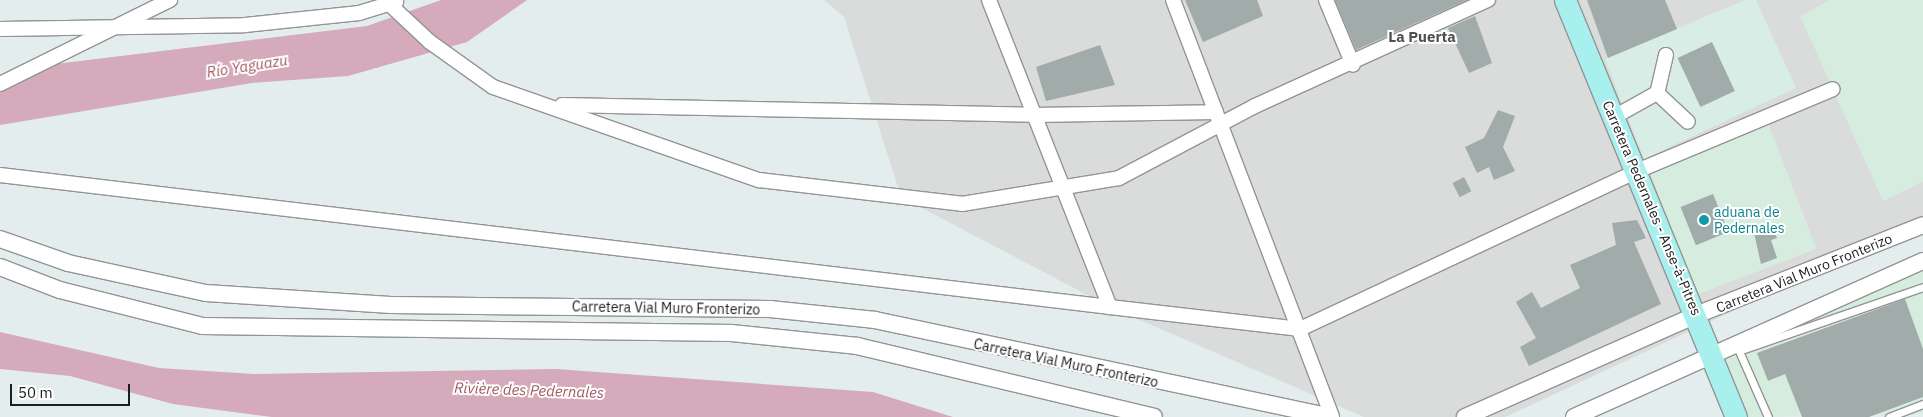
<!DOCTYPE html>
<meta charset="utf-8">
<style>
body{margin:0}
#map{position:relative;width:1923px;height:417px;overflow:hidden;background:#e4eded;font-family:"IBM Plex Sans",sans-serif}
div>[style]{position:absolute}
.residential>*{inset:0;background:#dadbdb}
.commercial>*{inset:0;background:#d6ecdf;transform-origin:0 0}
.military>*{inset:0;background:#d9ede7}
.water>*{inset:0;background:#d5aabb}
.building>*{inset:0;background:#a1aba9;transform-origin:0 0}
.roads{filter:drop-shadow(1px 0 #949494) drop-shadow(-1px 0 #949494) drop-shadow(0 1px #949494) drop-shadow(0 -1px #949494)}
.service>*{height:7px;margin:-3.5px;padding:0 3.5px;transform-origin:3.5px;border-radius:3.5px;background:#fff}
.minor>*{height:14px;margin:-7px;padding:0 7px;transform-origin:7px;border-radius:7px;background:#fff}
.tertiary>*{height:16px;margin:-8px;padding:0 8px;transform-origin:8px;border-radius:8px;background:#fff}
.primary>*{height:21px;margin:-10.5px;padding:0 10.5px;transform-origin:10.5px;border-radius:10.5px;background:#a7f0ed}
.dots>*{width:14px;height:14px;translate:-50% -50%;box-sizing:border-box;border:2px solid #fff;border-radius:50%}
span{translate:-50% -50%;white-space:nowrap;text-align:center;line-height:1.15;-webkit-text-stroke:4px #fff;paint-order:stroke}
.street-label{font-size:14px;color:#1d1d1d}
.culture-label{font-size:14px;color:#0d838f}
.left{translate:0 -50%;text-align:left}
.neighbourhood-label{font-size:15px;color:#505050;font-weight:700}
.water-label{font-size:15px;color:#a1565e;font-style:italic}
.scale{position:absolute;left:10px;top:384px;width:120px;height:22px;box-sizing:border-box;border:2px solid #1d1d1d;border-top:0;padding-left:6px;font-size:15px;line-height:18px;white-space:nowrap;color:#1d1d1d;-webkit-text-stroke:4px #fff;paint-order:stroke}
</style>
<div id="map">
<div class="residential">
<i style="clip-path:polygon(824px 0,1923px 0,1923px 223px,1505px 417px,1364px 417px,1110px 307px,901px 197px,844px 17px)"></i>
</div>
<div class="commercial">
<i style="clip-path:polygon(1830px 0,1923px 0,1923px 182px,1883px 201px,1800px 16px)"></i>
<i style="left:1767px;top:120px;width:138px;height:128px;rotate:69deg"></i>
<i style="clip-path:polygon(1923px 268px,1923px 414px,1744px 417px,1716px 345px)"></i>
</div>
<div class="military">
<i style="clip-path:polygon(1745px 0,1756px 0,1796px 88px,1644px 159px,1605px 59px)"></i>
</div>
<div class="water">
<i style="clip-path:polygon(441px 0,527px 0,467px 42px,348px 76px,252px 83px,0 125px,0 84px,47px 65px,367px 26px)"></i>
<i style="clip-path:polygon(0 332px,159px 368px,254px 374px,556px 369px,873px 392px,953px 417px,272px 417px,173px 404px,70px 376px,0 369px)"></i>
</div>
<div class="building">
<i style="clip-path:polygon(1185px 0,1257px 0,1263px 16px,1203px 42px)"></i>
<i style="clip-path:polygon(1335px 0,1467px 0,1356px 50px)"></i>
<i style="clip-path:polygon(1587px 0,1665px 0,1677px 29px,1608px 58px)"></i>
<i style="clip-path:polygon(1475px 16px,1492px 63px,1469px 73px,1448px 28px)"></i>
<i style="left:1712px;top:42px;width:54px;height:38px;rotate:65deg"></i>
<i style="clip-path:polygon(1100px 45px,1115px 85px,1046px 101px,1036px 67px)"></i>
<i style="clip-path:polygon(1498px 110px,1515px 116px,1503px 147px,1515px 171px,1494px 180px,1489px 167px,1477px 173px,1465px 147px,1484px 138px)"></i>
<i style="left:1464px;top:177px;width:16px;height:13px;rotate:63deg"></i>
<i style="left:1713px;top:194px;width:41px;height:35px;rotate:68deg"></i>
<i style="clip-path:polygon(1637px 220px,1646px 238px,1634px 242px,1661px 304px,1529px 366px,1520px 347px,1536px 338px,1516px 302px,1532px 292px,1541px 308px,1580px 288px,1570px 265px,1616px 245px,1612px 223px)"></i>
<i style="clip-path:polygon(1772px 226px,1777px 238px,1771px 240px,1777px 258px,1761px 264px,1754px 233px)"></i>
<i style="clip-path:polygon(1905px 299px,1923px 349px,1923px 397px,1869px 417px,1802px 417px,1785px 374px,1768px 381px,1757px 353px)"></i>
</div>
<div class="roads">
<div class="service">
<i style="left:1744px;top:349px;width:189px;rotate:-19.1deg"></i>
<i style="left:1739px;top:351px;width:72px;rotate:66.3deg"></i>
<i style="left:1889px;top:417px;width:36px;rotate:-21deg"></i>
</div>
<div class="minor">
<i style="left:385px;top:0;width:62px;rotate:43deg"></i>
<i style="left:430px;top:42px;width:77px;rotate:35.5deg"></i>
<i style="left:493px;top:87px;width:282px;rotate:19.3deg"></i>
<i style="left:759px;top:180px;width:204px;rotate:6.7deg"></i>
<i style="left:962px;top:204px;width:159px;rotate:-9.4deg"></i>
<i style="left:1119px;top:178px;width:154px;rotate:-27.9deg"></i>
<i style="left:1255px;top:106px;width:256px;rotate:-24.5deg"></i>
<i style="left:989px;top:0;width:330px;rotate:68.5deg"></i>
<i style="left:1110px;top:307px;width:191px;rotate:6.6deg"></i>
<i style="left:1300px;top:329px;width:372px;rotate:-25.1deg"></i>
<i style="left:1637px;top:171px;width:212px;rotate:-22.7deg"></i>
<i style="left:1173px;top:0;width:446px;rotate:69.1deg"></i>
<i style="left:1326px;top:0;width:70px;rotate:67.4deg"></i>
<i style="left:0;top:29px;width:245px;rotate:-0.9deg"></i>
<i style="left:245px;top:25px;width:115px;rotate:-6deg"></i>
<i style="left:359px;top:13px;width:39px;rotate:-17deg"></i>
<i style="left:0;top:84px;width:190px;rotate:-26.3deg"></i>
<i style="left:1657px;top:94px;width:40px;rotate:-77deg"></i>
<i style="left:562px;top:105px;width:471px;rotate:1.2deg"></i>
<i style="left:1033px;top:115px;width:183px;rotate:-0.9deg"></i>
<i style="left:1614px;top:117px;width:49px;rotate:-29.2deg"></i>
<i style="left:1657px;top:93px;width:42px;rotate:43.1deg"></i>
<i style="left:0;top:175px;width:1118px;rotate:6.78deg"></i>
</div>
<div class="tertiary">
<i style="left:0;top:239px;width:72px;rotate:19.4deg"></i>
<i style="left:68px;top:263px;width:141px;rotate:12.3deg"></i>
<i style="left:206px;top:293px;width:185px;rotate:3.7deg"></i>
<i style="left:391px;top:305px;width:379px;rotate:0.6deg"></i>
<i style="left:770px;top:309px;width:106px;rotate:6deg"></i>
<i style="left:875px;top:320px;width:465px;rotate:12deg"></i>
<i style="left:0;top:267px;width:64px;rotate:21deg"></i>
<i style="left:60px;top:290px;width:146px;rotate:14.2deg"></i>
<i style="left:202px;top:326px;width:530px;rotate:0.76deg"></i>
<i style="left:732px;top:333px;width:126px;rotate:5.9deg"></i>
<i style="left:857px;top:346px;width:305px;rotate:13.4deg"></i>
<i style="left:1465px;top:417px;width:253px;rotate:-23.8deg"></i>
<i style="left:1696px;top:315px;width:244px;rotate:-21.6deg"></i>
<i style="left:1574px;top:417px;width:382px;rotate:-24.1deg"></i>
</div>
<div class="primary">
<i style="left:1565px;top:0;width:451px;rotate:67.7deg"></i>
</div>
</div>
<div class="dots">
<i style="left:1704px;top:220px;background:#0f9aa8"></i>
</div>
<div class="street-label">
<span style="left:1652px;top:208px;rotate:67deg">Carretera Pedernales - Anse-à-Pitres</span>
<span style="left:1804px;top:273px;rotate:-22deg">Carretera Vial Muro Fronterizo</span>
<span style="left:666px;top:308px;rotate:1deg">Carretera Vial Muro Fronterizo</span>
<span style="left:1066px;top:363px;rotate:12deg">Carretera Vial Muro Fronterizo</span>
</div>
<div class="culture-label">
<span class="left" style="left:1714px;top:220px">aduana de<br>Pedernales</span>
</div>
<div class="neighbourhood-label">
<span style="left:1422px;top:37px">La Puerta</span>
</div>
<div class="water-label">
<span style="left:247px;top:66px;rotate:-9deg">Río Yaguazu</span>
<span style="left:529px;top:390px;rotate:2deg">Rivière des Pedernales</span>
</div>
<div class="scale">50 m</div>
</div>
